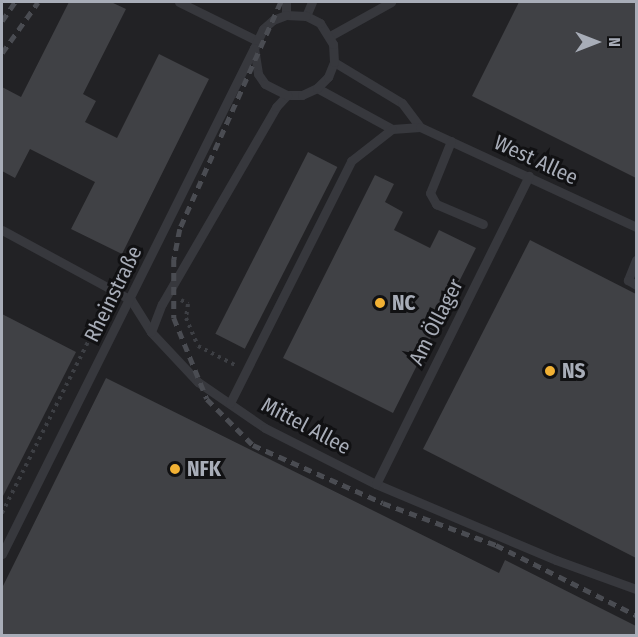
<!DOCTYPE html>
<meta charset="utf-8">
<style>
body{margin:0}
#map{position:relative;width:638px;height:637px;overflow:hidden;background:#161618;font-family:"Fira Sans Condensed",sans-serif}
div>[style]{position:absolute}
.built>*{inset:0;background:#222225;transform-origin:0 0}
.building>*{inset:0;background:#404145;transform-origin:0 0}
.path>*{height:4px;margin-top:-2px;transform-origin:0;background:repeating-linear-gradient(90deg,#3d3f44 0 3px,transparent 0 7.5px)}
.service>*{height:9px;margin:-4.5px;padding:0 4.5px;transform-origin:4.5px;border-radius:4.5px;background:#37383d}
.rail>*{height:4.5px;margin-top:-2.25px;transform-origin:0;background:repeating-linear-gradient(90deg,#4a4c52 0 8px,transparent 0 14px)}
.dots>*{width:16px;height:16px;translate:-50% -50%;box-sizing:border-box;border:3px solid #111113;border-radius:50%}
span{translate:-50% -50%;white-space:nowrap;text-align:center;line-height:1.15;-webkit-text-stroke:6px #111113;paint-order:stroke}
.street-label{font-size:21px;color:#a8adb8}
.poi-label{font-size:21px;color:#a8adb8;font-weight:700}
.left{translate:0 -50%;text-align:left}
.frame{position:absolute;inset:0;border:3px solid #a8adb8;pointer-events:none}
.north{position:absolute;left:566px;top:12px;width:60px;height:60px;-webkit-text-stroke:4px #111113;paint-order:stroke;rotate:90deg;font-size:16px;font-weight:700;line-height:24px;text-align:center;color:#a8adb8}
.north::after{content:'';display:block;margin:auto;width:21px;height:27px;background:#a8adb8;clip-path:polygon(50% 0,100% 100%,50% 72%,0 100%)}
</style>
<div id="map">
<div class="built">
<i style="left:2px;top:2px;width:634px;height:633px"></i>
</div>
<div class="building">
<i style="clip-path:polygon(69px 2px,111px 2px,126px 9px,83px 94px,96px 101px,85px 122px,117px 138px,159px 54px,209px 79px,122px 254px,71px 229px,95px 182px,30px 149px,15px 178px,2px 171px,2px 87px,21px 97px)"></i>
<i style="clip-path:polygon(519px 2px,636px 2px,636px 178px,472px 96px)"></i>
<i style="left:308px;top:152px;width:33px;height:204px;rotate:27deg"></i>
<i style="clip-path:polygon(375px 175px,394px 184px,385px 202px,403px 212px,394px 230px,430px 248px,439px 230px,476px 248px,393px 413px,283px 358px)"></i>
<i style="clip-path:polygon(530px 240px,636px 294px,636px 558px,423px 449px)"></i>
<i style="clip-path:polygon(2px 314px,76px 352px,2px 498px)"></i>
<i style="clip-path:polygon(106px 378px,499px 573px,505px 560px,636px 626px,636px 636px,2px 636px,2px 588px)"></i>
</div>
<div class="path">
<i style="left:181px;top:300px;width:8px;rotate:30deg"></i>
<i style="left:188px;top:304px;width:14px;rotate:98deg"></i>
<i style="left:186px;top:318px;width:30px;rotate:67deg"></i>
<i style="left:198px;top:346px;width:42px;rotate:27.2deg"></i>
<i style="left:2px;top:513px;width:236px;rotate:-63.3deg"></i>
</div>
<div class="service">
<i style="left:179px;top:2px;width:86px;rotate:26.3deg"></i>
<i style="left:286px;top:2px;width:13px;rotate:90deg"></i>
<i style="left:306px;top:16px;width:15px;rotate:-67deg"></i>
<i style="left:330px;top:36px;width:70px;rotate:-29.1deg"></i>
<i style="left:334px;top:62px;width:79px;rotate:31.1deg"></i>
<i style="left:402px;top:103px;width:30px;rotate:53deg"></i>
<i style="left:317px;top:88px;width:85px;rotate:28.7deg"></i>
<i style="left:392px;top:129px;width:28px;rotate:-4deg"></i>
<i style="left:420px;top:127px;width:238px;rotate:24.8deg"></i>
<i style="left:451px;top:141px;width:56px;rotate:112deg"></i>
<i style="left:430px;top:193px;width:13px;rotate:61deg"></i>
<i style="left:436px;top:204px;width:51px;rotate:23.1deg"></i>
<i style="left:2px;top:230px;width:147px;rotate:28.5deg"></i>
<i style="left:131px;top:300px;width:38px;rotate:58deg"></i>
<i style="left:151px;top:332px;width:69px;rotate:46.8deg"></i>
<i style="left:198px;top:382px;width:81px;rotate:34.5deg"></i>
<i style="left:265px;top:428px;width:124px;rotate:26.8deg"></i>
<i style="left:376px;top:484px;width:195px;rotate:22.9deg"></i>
<i style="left:556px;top:560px;width:85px;rotate:19.9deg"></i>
<i style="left:636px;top:260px;width:22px;rotate:112deg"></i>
<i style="left:628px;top:280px;width:9px;rotate:32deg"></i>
<i style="left:151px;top:332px;width:30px;rotate:-69deg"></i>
<i style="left:162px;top:304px;width:228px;rotate:-59.9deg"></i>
<i style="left:276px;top:107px;width:16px;rotate:-47deg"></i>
<i style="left:287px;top:95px;width:15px"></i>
<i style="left:302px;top:95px;width:17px;rotate:-25deg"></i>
<i style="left:317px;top:88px;width:16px;rotate:-45deg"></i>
<i style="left:328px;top:77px;width:16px;rotate:-68deg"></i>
<i style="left:334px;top:62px;width:18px;rotate:-93deg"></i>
<i style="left:333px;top:44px;width:25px;rotate:-122deg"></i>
<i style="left:320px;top:23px;width:16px;rotate:-153deg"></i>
<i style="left:306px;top:16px;width:20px;rotate:-177deg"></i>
<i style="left:286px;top:15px;width:14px;rotate:159deg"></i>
<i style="left:273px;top:20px;width:13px;rotate:138deg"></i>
<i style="left:263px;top:29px;width:21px;rotate:115deg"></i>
<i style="left:254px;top:48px;width:26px;rotate:81deg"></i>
<i style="left:258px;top:74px;width:12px;rotate:55deg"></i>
<i style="left:265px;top:84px;width:25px;rotate:27deg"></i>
<i style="left:230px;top:403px;width:271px;rotate:-63.4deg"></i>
<i style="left:351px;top:161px;width:52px;rotate:-38deg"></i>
<i style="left:376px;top:484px;width:344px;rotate:-63.6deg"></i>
<i style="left:2px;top:554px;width:565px;rotate:-63.53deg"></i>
</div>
<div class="rail">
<i style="left:281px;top:2px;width:248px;rotate:114deg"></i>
<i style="left:180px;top:229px;width:31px;rotate:101deg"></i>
<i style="left:174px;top:259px;width:59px;rotate:90deg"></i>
<i style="left:174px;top:318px;width:87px;rotate:67.8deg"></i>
<i style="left:207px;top:399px;width:65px;rotate:45deg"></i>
<i style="left:253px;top:445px;width:142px;rotate:24deg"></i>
<i style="left:383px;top:503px;width:121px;rotate:20.4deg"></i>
<i style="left:496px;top:545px;width:157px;rotate:26.6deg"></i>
<i style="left:2px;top:21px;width:23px;rotate:-56deg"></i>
<i style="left:2px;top:53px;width:62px;rotate:-54.8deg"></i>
</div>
<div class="dots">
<i style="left:380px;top:303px;background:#f2b134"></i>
<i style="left:550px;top:371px;background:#f2b134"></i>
<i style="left:175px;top:469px;background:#f2b134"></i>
</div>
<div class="street-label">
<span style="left:536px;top:160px;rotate:25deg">West Allee</span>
<span style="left:113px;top:294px;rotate:-64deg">Rheinstraße</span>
<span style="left:436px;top:322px;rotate:-63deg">Am Öllager</span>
<span style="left:306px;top:426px;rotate:28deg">Mittel Allee</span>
</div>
<div class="poi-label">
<span class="left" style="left:392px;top:303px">NC</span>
<span class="left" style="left:562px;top:371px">NS</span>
<span class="left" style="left:187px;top:469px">NFK</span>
</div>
<div class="frame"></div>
<div class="north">N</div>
</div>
